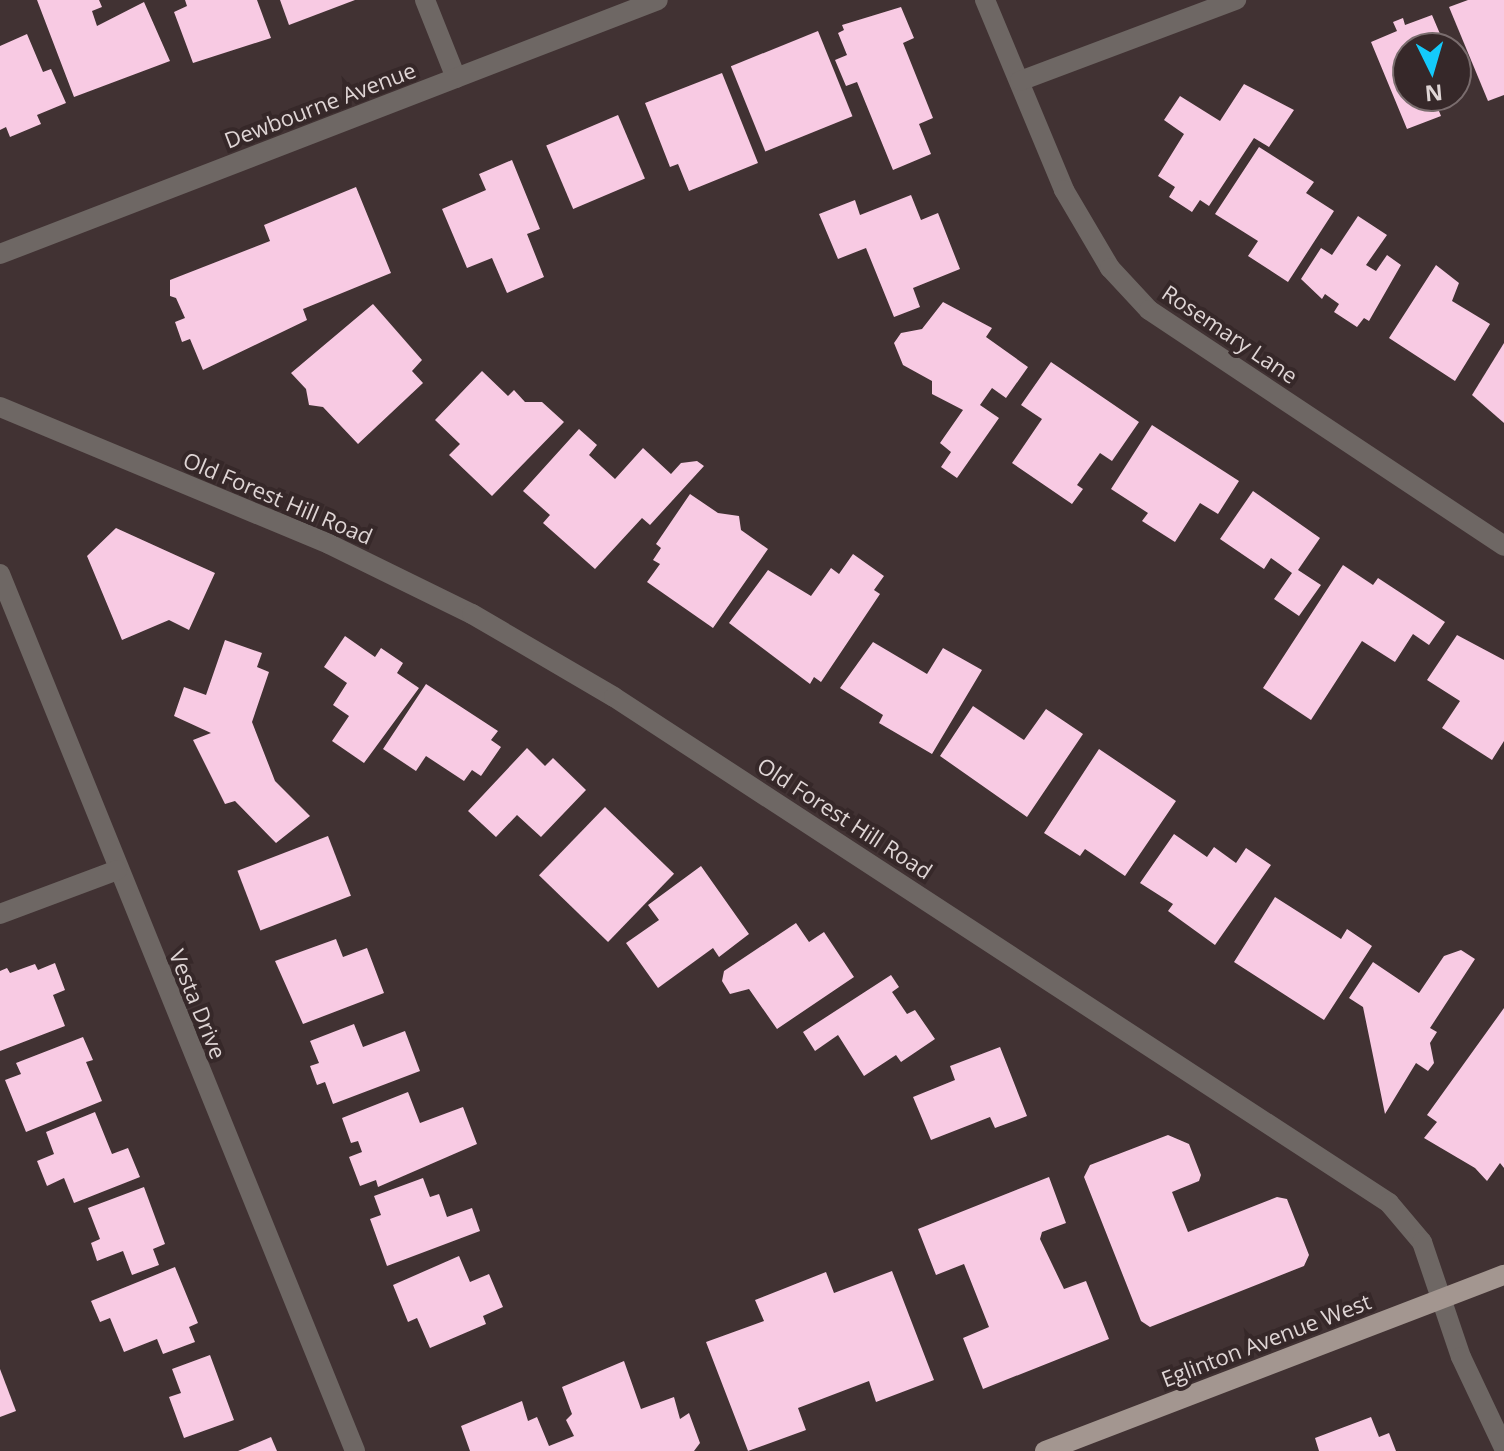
<!DOCTYPE html>
<style>
body{margin:0}
#map{position:relative;width:1504px;height:1451px;overflow:hidden;background:#413233;font-family:"Open Sans",sans-serif}
div>[style]{position:absolute}
.building>*{inset:0;background:#f8cae3;transform-origin:0 0}
.street>*{height:20px;margin:-10px;padding:0 10px;transform-origin:10px;border-radius:10px;background:#6e6764}
.primary>*{height:20px;margin:-10px;padding:0 10px;transform-origin:10px;border-radius:10px;background:#a39690}
span{translate:-50% -50%;white-space:nowrap;text-align:center;line-height:1.15;-webkit-text-stroke:8px #362829;paint-order:stroke}
.street-label{font-size:22px;color:#dfd5d5}
.north{position:absolute;left:1392px;top:32px;width:80px;height:80px;box-sizing:border-box;background:#362829;border:2px solid #7a6d6e;border-radius:50%;rotate:175deg;font-size:22px;font-weight:700;line-height:32px;text-align:center;color:#dfd5d5}
.north::after{content:'';display:block;margin:auto;width:28px;height:36px;background:#14cafb;clip-path:polygon(50% 0,100% 100%,50% 72%,0 100%)}
</style>
<div id="map">
<div class="building">
<i style="clip-path:polygon(37px 0,99px 0,102px 7px,92px 11px,97px 26px,144px 2px,170px 61px,74px 97px)"></i>
<i style="clip-path:polygon(185px 0,257px 0,271px 38px,193px 63px,174px 12px,187px 6px)"></i>
<i style="clip-path:polygon(280px 0,355px 0,289px 25px)"></i>
<i style="clip-path:polygon(1468px 0,1504px 0,1504px 95px,1488px 101px,1449px 7px)"></i>
<i style="clip-path:polygon(901px 7px,914px 38px,903px 43px,933px 118px,919px 124px,931px 154px,893px 170px,857px 82px,846px 86px,835px 60px,847px 55px,838px 33px,844px 30px,842px 25px)"></i>
<i style="clip-path:polygon(1432px 15px,1446px 48px,1408px 48px,1408px 96px,1433px 96px,1441px 116px,1407px 129px,1371px 42px,1397px 31px,1393px 22px,1403px 18px,1405px 25px)"></i>
<i style="left:818px;top:31px;width:92px;height:94px;rotate:68deg"></i>
<i style="clip-path:polygon(27px 34px,43px 72px,51px 69px,66px 103px,37px 115px,41px 124px,10px 137px,6px 127px,0 130px,0 46px)"></i>
<i style="clip-path:polygon(722px 73px,758px 163px,689px 191px,678px 164px,670px 167px,645px 103px)"></i>
<i style="clip-path:polygon(1244px 84px,1294px 110px,1269px 147px,1254px 138px,1209px 206px,1200px 200px,1192px 212px,1169px 197px,1175px 187px,1158px 176px,1184px 134px,1164px 120px,1180px 96px,1220px 121px)"></i>
<i style="left:618px;top:115px;width:69px;height:78px;rotate:67deg"></i>
<i style="clip-path:polygon(1259px 147px,1314px 182px,1306px 193px,1334px 211px,1288px 282px,1248px 256px,1258px 241px,1215px 214px)"></i>
<i style="clip-path:polygon(512px 160px,540px 229px,527px 234px,544px 277px,507px 293px,492px 258px,467px 268px,442px 209px,486px 190px,479px 174px)"></i>
<i style="clip-path:polygon(356px 187px,391px 273px,303px 309px,307px 320px,203px 370px,190px 339px,182px 342px,175px 322px,185px 318px,176px 298px,170px 296px,170px 280px,270px 241px,264px 225px)"></i>
<i style="clip-path:polygon(911px 195px,921px 220px,938px 213px,960px 269px,913px 288px,920px 307px,894px 317px,866px 248px,838px 259px,819px 214px,855px 200px,860px 215px)"></i>
<i style="clip-path:polygon(1358px 216px,1387px 235px,1366px 265px,1376px 271px,1387px 255px,1401px 265px,1369px 321px,1364px 318px,1357px 327px,1334px 312px,1339px 304px,1325px 294px,1322px 299px,1301px 279px,1321px 248px,1332px 255px)"></i>
<i style="clip-path:polygon(1436px 265px,1459px 283px,1452px 301px,1490px 324px,1455px 381px,1389px 338px)"></i>
<i style="clip-path:polygon(943px 302px,992px 328px,986px 337px,1028px 367px,1006px 398px,992px 388px,980px 405px,999px 418px,957px 478px,941px 467px,951px 452px,940px 443px,963px 410px,932px 394px,932px 381px,903px 365px,894px 343px,901px 333px,922px 329px)"></i>
<i style="clip-path:polygon(373px 304px,422px 360px,412px 371px,423px 383px,358px 444px,323px 407px,309px 405px,306px 389px,291px 373px)"></i>
<i style="clip-path:polygon(1504px 343px,1504px 423px,1472px 395px)"></i>
<i style="clip-path:polygon(1051px 362px,1139px 422px,1112px 461px,1100px 453px,1077px 485px,1083px 489px,1072px 504px,1012px 463px,1042px 419px,1021px 405px)"></i>
<i style="clip-path:polygon(482px 371px,508px 396px,514px 390px,525px 402px,542px 402px,564px 422px,492px 496px,449px 455px,460px 444px,435px 420px)"></i>
<i style="clip-path:polygon(1152px 425px,1239px 481px,1218px 514px,1200px 503px,1175px 542px,1142px 521px,1148px 513px,1111px 489px)"></i>
<i style="clip-path:polygon(579px 429px,597px 445px,589px 455px,615px 479px,643px 448px,671px 474px,681px 463px,697px 461px,704px 466px,650px 525px,642px 518px,595px 569px,543px 523px,550px 515px,523px 491px)"></i>
<i style="clip-path:polygon(1253px 491px,1320px 538px,1298px 570px,1321px 585px,1299px 616px,1274px 599px,1292px 573px,1271px 558px,1264px 569px,1220px 539px)"></i>
<i style="clip-path:polygon(690px 494px,718px 513px,739px 516px,741px 530px,768px 549px,713px 628px,647px 582px,660px 564px,653px 560px,661px 548px,656px 544px)"></i>
<i style="clip-path:polygon(116px 528px,215px 573px,189px 630px,169px 620px,122px 640px,87px 556px)"></i>
<i style="clip-path:polygon(853px 554px,884px 576px,874px 590px,880px 594px,821px 682px,814px 677px,810px 684px,729px 623px,768px 570px,811px 596px,831px 568px,839px 574px)"></i>
<i style="clip-path:polygon(1343px 565px,1373px 585px,1378px 578px,1445px 622px,1429px 645px,1413px 634px,1395px 662px,1362px 641px,1311px 720px,1263px 688px)"></i>
<i style="clip-path:polygon(1457px 635px,1504px 660px,1504px 741px,1492px 760px,1442px 728px,1460px 701px,1427px 680px)"></i>
<i style="clip-path:polygon(345px 636px,375px 657px,381px 648px,403px 663px,397px 673px,419px 688px,364px 763px,332px 741px,349px 716px,333px 705px,347px 683px,324px 667px)"></i>
<i style="clip-path:polygon(225px 640px,262px 653px,257px 667px,269px 672px,252px 722px,275px 781px,310px 816px,276px 843px,235px 801px,225px 804px,193px 740px,211px 733px,174px 716px,184px 687px,206px 695px)"></i>
<i style="clip-path:polygon(873px 642px,927px 674px,943px 648px,982px 670px,932px 754px,879px 723px,883px 715px,840px 688px)"></i>
<i style="clip-path:polygon(426px 684px,498px 731px,491px 740px,501px 747px,481px 776px,472px 770px,464px 781px,426px 756px,416px 771px,383px 749px)"></i>
<i style="clip-path:polygon(973px 706px,1024px 740px,1046px 709px,1083px 734px,1027px 817px,940px 756px)"></i>
<i style="clip-path:polygon(527px 748px,545px 766px,553px 758px,586px 790px,541px 837px,517px 815px,496px 837px,468px 811px)"></i>
<i style="clip-path:polygon(1099px 749px,1176px 801px,1125px 876px,1085px 849px,1080px 856px,1044px 833px)"></i>
<i style="left:605px;top:807px;width:96px;height:95px;rotate:44deg"></i>
<i style="clip-path:polygon(1174px 834px,1207px 857px,1214px 847px,1236px 863px,1246px 848px,1271px 865px,1215px 945px,1168px 911px,1173px 904px,1140px 883px)"></i>
<i style="left:328px;top:836px;width:64px;height:97px;rotate:69deg"></i>
<i style="clip-path:polygon(701px 866px,749px 934px,719px 957px,713px 948px,658px 988px,626px 943px,659px 920px,648px 905px)"></i>
<i style="clip-path:polygon(1275px 897px,1341px 939px,1347px 929px,1372px 946px,1324px 1020px,1234px 962px)"></i>
<i style="clip-path:polygon(796px 923px,809px 942px,824px 932px,854px 977px,777px 1029px,749px 989px,730px 994px,722px 981px,724px 971px)"></i>
<i style="clip-path:polygon(336px 939px,343px 957px,367px 948px,384px 993px,303px 1024px,275px 961px)"></i>
<i style="clip-path:polygon(1461px 950px,1475px 959px,1430px 1028px,1437px 1032px,1430px 1043px,1434px 1063px,1428px 1071px,1416px 1063px,1385px 1114px,1363px 1007px,1349px 998px,1373px 962px,1419px 993px,1444px 956px)"></i>
<i style="clip-path:polygon(55px 963px,65px 990px,53px 995px,65px 1026px,0 1051px,0 971px,7px 968px,10px 973px,35px 964px,38px 970px)"></i>
<i style="clip-path:polygon(891px 975px,899px 987px,892px 992px,907px 1014px,915px 1010px,935px 1039px,901px 1062px,896px 1055px,864px 1076px,838px 1035px,815px 1051px,803px 1032px)"></i>
<i style="clip-path:polygon(1504px 1008px,1504px 1168px,1500px 1163px,1487px 1181px,1475px 1168px,1424px 1138px,1437px 1122px,1427px 1115px)"></i>
<i style="clip-path:polygon(354px 1024px,363px 1047px,405px 1031px,420px 1071px,333px 1104px,325px 1082px,317px 1085px,310px 1066px,319px 1063px,310px 1041px)"></i>
<i style="clip-path:polygon(83px 1037px,93px 1060px,86px 1062px,102px 1101px,26px 1132px,5px 1080px,21px 1074px,16px 1063px)"></i>
<i style="clip-path:polygon(1000px 1047px,1027px 1116px,995px 1128px,990px 1117px,931px 1140px,913px 1097px,955px 1080px,950px 1066px)"></i>
<i style="clip-path:polygon(408px 1092px,420px 1123px,463px 1107px,477px 1144px,378px 1187px,376px 1180px,360px 1186px,349px 1157px,362px 1152px,358px 1141px,351px 1143px,342px 1118px)"></i>
<i style="clip-path:polygon(95px 1112px,112px 1154px,128px 1148px,140px 1177px,74px 1203px,64px 1178px,47px 1186px,37px 1161px,54px 1154px,46px 1132px)"></i>
<i style="clip-path:polygon(1168px 1135px,1189px 1144px,1201px 1175px,1199px 1181px,1172px 1192px,1188px 1232px,1277px 1197px,1287px 1199px,1309px 1255px,1304px 1266px,1150px 1327px,1141px 1321px,1084px 1177px,1090px 1165px)"></i>
<i style="clip-path:polygon(1049px 1177px,1066px 1223px,1042px 1232px,1040px 1239px,1064px 1289px,1086px 1281px,1109px 1339px,983px 1389px,963px 1338px,989px 1327px,964px 1264px,936px 1275px,918px 1229px)"></i>
<i style="clip-path:polygon(423px 1178px,430px 1197px,439px 1194px,447px 1217px,472px 1208px,480px 1231px,387px 1266px,370px 1219px,381px 1215px,374px 1196px)"></i>
<i style="clip-path:polygon(144px 1187px,165px 1244px,153px 1249px,159px 1265px,132px 1275px,123px 1251px,97px 1261px,91px 1243px,100px 1239px,88px 1208px)"></i>
<i style="clip-path:polygon(459px 1256px,470px 1282px,489px 1274px,503px 1307px,483px 1316px,486px 1324px,430px 1348px,417px 1318px,408px 1322px,393px 1285px)"></i>
<i style="clip-path:polygon(175px 1267px,198px 1323px,189px 1327px,195px 1342px,163px 1354px,157px 1339px,124px 1352px,110px 1318px,100px 1322px,91px 1301px)"></i>
<i style="clip-path:polygon(892px 1271px,934px 1380px,876px 1402px,869px 1381px,798px 1408px,806px 1430px,748px 1451px,706px 1342px,764px 1321px,755px 1300px,826px 1272px,834px 1293px)"></i>
<i style="clip-path:polygon(210px 1355px,234px 1420px,184px 1438px,169px 1397px,181px 1393px,172px 1369px)"></i>
<i style="clip-path:polygon(624px 1361px,641px 1409px,674px 1397px,680px 1419px,689px 1413px,700px 1443px,694px 1451px,470px 1451px,461px 1426px,522px 1401px,528px 1421px,537px 1417px,549px 1446px,574px 1436px,566px 1420px,572px 1414px,562px 1387px)"></i>
<i style="clip-path:polygon(0 1369px,16px 1411px,0 1417px)"></i>
<i style="clip-path:polygon(1371px 1417px,1379px 1437px,1389px 1433px,1396px 1451px,1319px 1451px,1315px 1438px)"></i>
<i style="clip-path:polygon(271px 1437px,277px 1451px,238px 1451px)"></i>
</div>
<div class="street">
<i style="left:425px;top:0;width:84px;rotate:68.3deg"></i>
<i style="left:985px;top:0;width:206px;rotate:67.4deg"></i>
<i style="left:1064px;top:190px;width:91px;rotate:59.5deg"></i>
<i style="left:1110px;top:268px;width:57px;rotate:47.1deg"></i>
<i style="left:1149px;top:310px;width:426px;rotate:33.6deg"></i>
<i style="left:1020px;top:81px;width:231px;rotate:-20.6deg"></i>
<i style="left:0;top:254px;width:705px;rotate:-21.11deg"></i>
<i style="left:0;top:407px;width:356px;rotate:22.6deg"></i>
<i style="left:329px;top:544px;width:159px;rotate:26.1deg"></i>
<i style="left:472px;top:614px;width:164px;rotate:30.3deg"></i>
<i style="left:614px;top:697px;width:926px;rotate:33.14deg"></i>
<i style="left:1389px;top:1203px;width:51px;rotate:49.8deg"></i>
<i style="left:1422px;top:1242px;width:121px;rotate:71.3deg"></i>
<i style="left:1461px;top:1357px;width:101px;rotate:64.7deg"></i>
<i style="left:0;top:574px;width:946px;rotate:67.96deg"></i>
<i style="left:0;top:914px;width:125px;rotate:-20.6deg"></i>
</div>
<div class="primary">
<i style="left:1045px;top:1451px;width:492px;rotate:-21deg"></i>
</div>
<div class="street-label">
<span style="left:320px;top:105px;rotate:-21deg">Dewbourne Avenue</span>
<span style="left:1230px;top:334px;rotate:34deg">Rosemary Lane</span>
<span style="left:278px;top:498px;rotate:23deg">Old Forest Hill Road</span>
<span style="left:845px;top:818px;rotate:33deg">Old Forest Hill Road</span>
<span style="left:198px;top:1004px;rotate:68deg">Vesta Drive</span>
<span style="left:1266px;top:1340px;rotate:-21deg">Eglinton Avenue West</span>
</div>
<div class="north">N</div>
</div>
